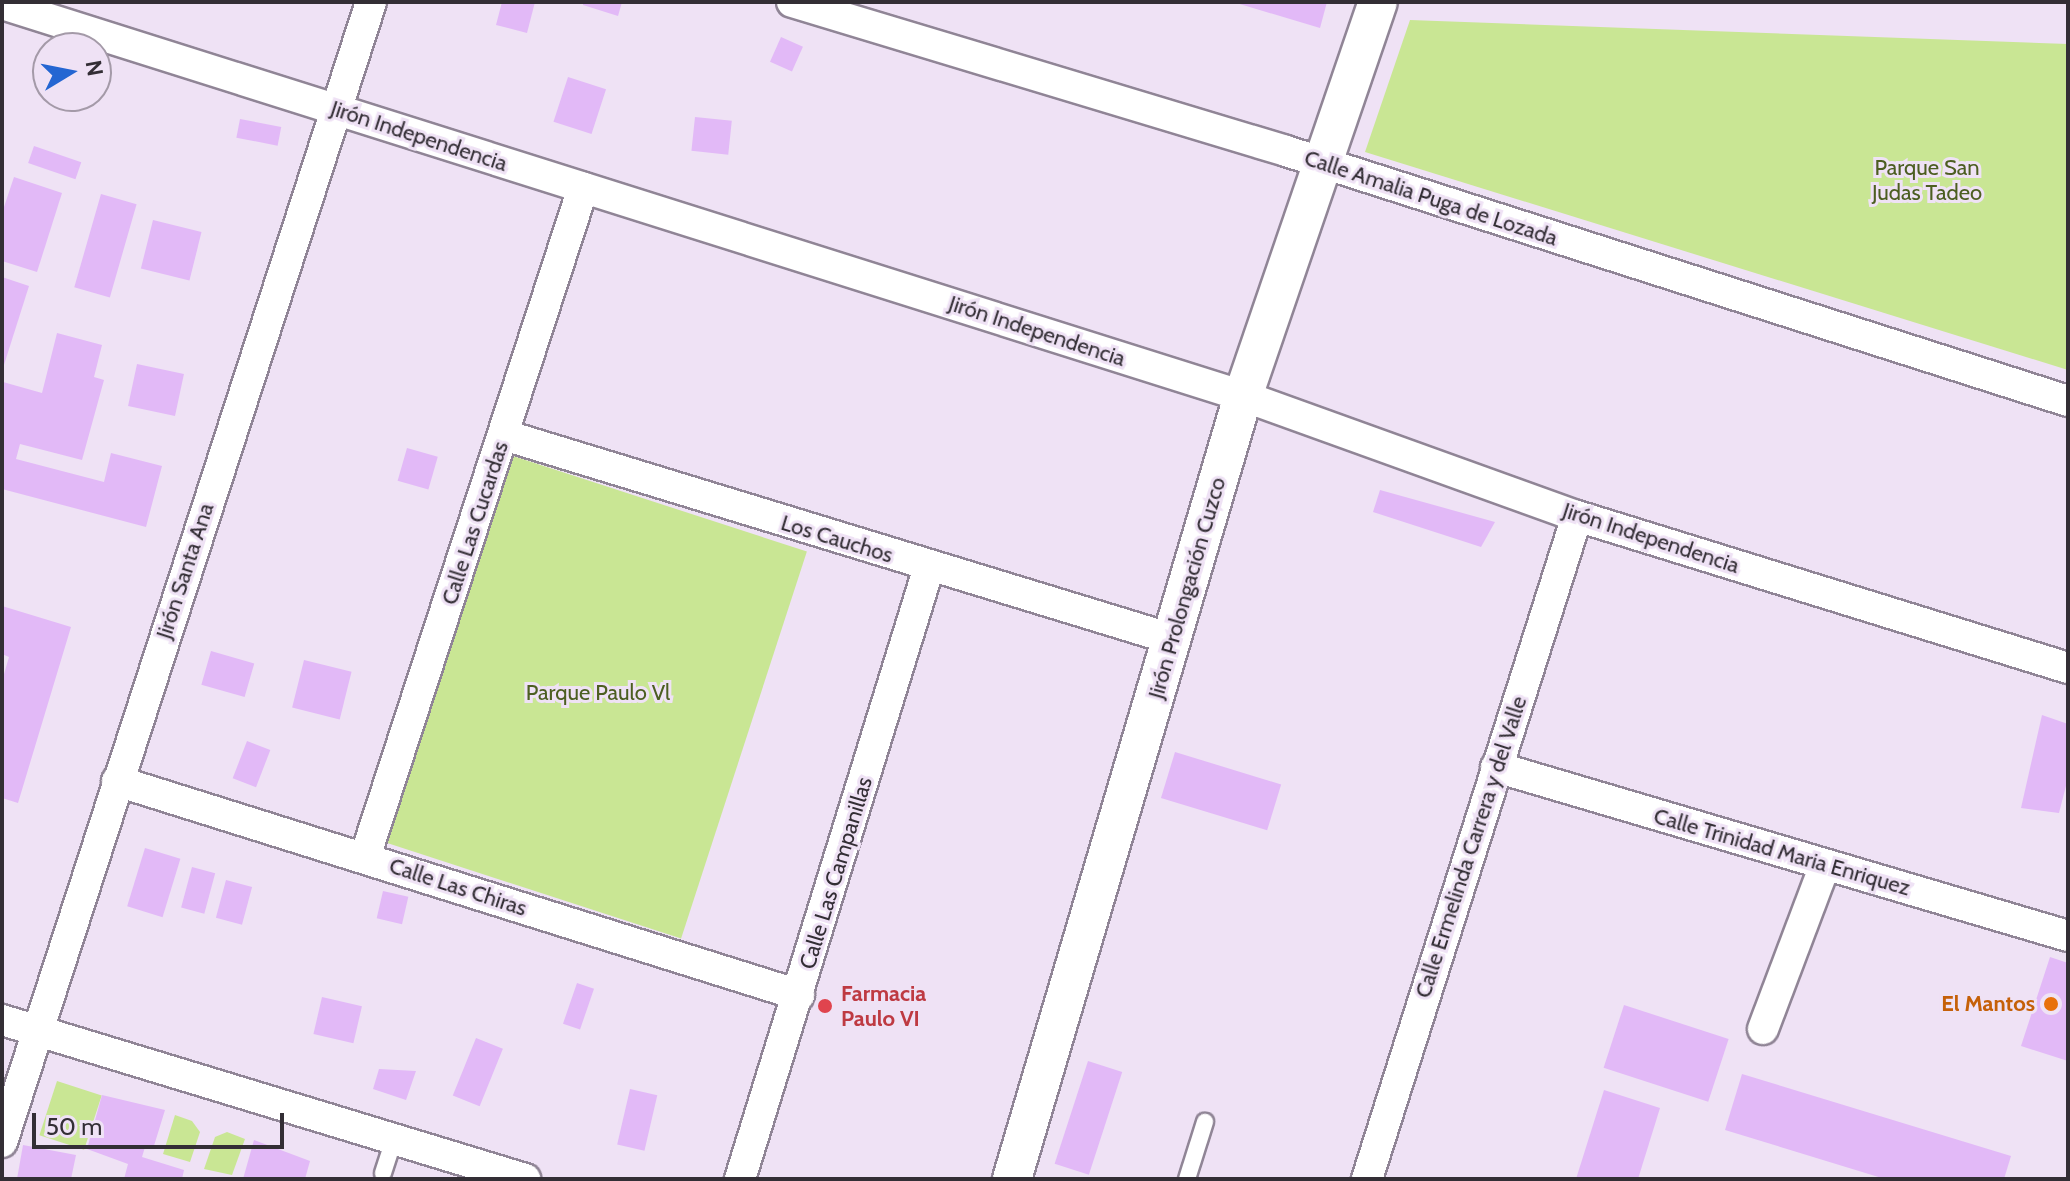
<!DOCTYPE html>
<meta charset="utf-8">
<style>
body{margin:0}
#map{position:relative;width:2070px;height:1181px;overflow:hidden;background:#efe2f5;font-family:Cabin,sans-serif}
div>[style]{position:absolute}
.green>*{inset:0;background:#c9e694;transform-origin:0 0}
.building>*{inset:0;background:#e2b9f7;transform-origin:0 0}
.roads{filter:drop-shadow(2px 0 #908596) drop-shadow(-2px 0 #908596) drop-shadow(0 2px #908596) drop-shadow(0 -2px #908596)}
.service>*{height:16px;margin:-8px;padding:0 8px;transform-origin:8px;border-radius:8px;background:#fff}
.minor>*{height:30px;margin:-15px;padding:0 15px;transform-origin:15px;border-radius:15px;background:#fff}
.tertiary>*{height:38px;margin:-19px;padding:0 19px;transform-origin:19px;border-radius:19px;background:#fff}
.dots>*{width:22px;height:22px;translate:-50% -50%;box-sizing:border-box;border:4px solid #efe2f5;border-radius:50%}
span{translate:-50% -50%;white-space:nowrap;text-align:center;line-height:1.15;-webkit-text-stroke:6px #efe2f5;paint-order:stroke}
.street-label{font-size:22px;color:#332e35}
.park-label{font-size:22px;color:#4c5e21}
.health-label{font-size:22px;color:#be3a42;font-weight:700}
.left{translate:0 -50%;text-align:left}
.food-label{font-size:22px;color:#c56008;font-weight:700}
.right{translate:-100% -50%;text-align:right}
.frame{position:absolute;inset:0;border:4px solid #332e35;pointer-events:none}
.north{position:absolute;left:32px;top:32px;width:80px;height:80px;box-sizing:border-box;background:#efe2f5;border:2px solid #a49aa8;border-radius:50%;rotate:80deg;font-size:22px;font-weight:700;line-height:32px;text-align:center;color:#332e35}
.north::after{content:'';display:block;margin:auto;width:28px;height:36px;background:#2466d2;clip-path:polygon(50% 0,100% 100%,50% 72%,0 100%)}
.scale{position:absolute;left:32px;top:1113px;width:252px;height:36px;box-sizing:border-box;border:4px solid #332e35;border-top:0;padding-left:10px;font-size:24px;line-height:28px;white-space:nowrap;color:#332e35;-webkit-text-stroke:6px #efe2f5;paint-order:stroke}
</style>
<div id="map">
<div class="green">
<i style="clip-path:polygon(1410px 20px,2068px 44px,2068px 370px,1365px 152px)"></i>
<i style="left:513px;top:456px;width:309px;height:407px;rotate:18deg"></i>
<i style="left:57px;top:1081px;width:47px;height:57px;rotate:18deg"></i>
<i style="clip-path:polygon(175px 1115px,192px 1121px,200px 1132px,190px 1162px,163px 1154px)"></i>
<i style="clip-path:polygon(227px 1132px,245px 1139px,232px 1175px,204px 1169px,215px 1137px)"></i>
</div>
<div class="building">
<i style="clip-path:polygon(502px 2px,535px 2px,527px 33px,496px 25px)"></i>
<i style="clip-path:polygon(583px 2px,622px 2px,618px 16px,583px 5px)"></i>
<i style="clip-path:polygon(1233px 2px,1327px 2px,1320px 28px)"></i>
<i style="left:781px;top:37px;width:24px;height:27px;rotate:24deg"></i>
<i style="left:568px;top:77px;width:40px;height:47px;rotate:18deg"></i>
<i style="left:695px;top:117px;width:37px;height:34px;rotate:6deg"></i>
<i style="left:240px;top:119px;width:42px;height:19px;rotate:11deg"></i>
<i style="left:34px;top:146px;width:50px;height:18px;rotate:19deg"></i>
<i style="clip-path:polygon(14px 177px,62px 193px,37px 272px,2px 261px,2px 213px)"></i>
<i style="left:101px;top:194px;width:37px;height:97px;rotate:16deg"></i>
<i style="left:153px;top:220px;width:50px;height:50px;rotate:14deg"></i>
<i style="clip-path:polygon(2px 277px,29px 286px,3px 368px,2px 368px)"></i>
<i style="clip-path:polygon(57px 333px,102px 345px,94px 377px,104px 380px,82px 460px,20px 444px,16px 459px,104px 482px,111px 453px,162px 466px,146px 527px,2px 489px,3px 382px,42px 393px)"></i>
<i style="left:137px;top:364px;width:48px;height:43px;rotate:12deg"></i>
<i style="left:407px;top:448px;width:32px;height:34px;rotate:16deg"></i>
<i style="clip-path:polygon(1380px 490px,1495px 522px,1481px 547px,1373px 512px)"></i>
<i style="clip-path:polygon(2px 606px,71px 627px,18px 803px,2px 798px,2px 681px,9px 657px,2px 654px)"></i>
<i style="left:211px;top:651px;width:45px;height:35px;rotate:16deg"></i>
<i style="left:304px;top:660px;width:49px;height:49px;rotate:14deg"></i>
<i style="clip-path:polygon(2042px 715px,2068px 724px,2068px 778px,2059px 813px,2021px 808px)"></i>
<i style="left:247px;top:741px;width:25px;height:40px;rotate:21deg"></i>
<i style="left:1175px;top:752px;width:111px;height:48px;rotate:17deg"></i>
<i style="left:145px;top:848px;width:37px;height:61px;rotate:17deg"></i>
<i style="left:192px;top:867px;width:24px;height:42px;rotate:15deg"></i>
<i style="left:226px;top:880px;width:27px;height:39px;rotate:15deg"></i>
<i style="left:383px;top:891px;width:26px;height:28px;rotate:13deg"></i>
<i style="clip-path:polygon(2050px 957px,2068px 963px,2068px 1061px,2021px 1046px)"></i>
<i style="left:577px;top:983px;width:18px;height:43px;rotate:19deg"></i>
<i style="left:322px;top:997px;width:41px;height:38px;rotate:13deg"></i>
<i style="left:1624px;top:1005px;width:110px;height:66px;rotate:18deg"></i>
<i style="left:476px;top:1038px;width:29px;height:62px;rotate:22deg"></i>
<i style="left:1088px;top:1061px;width:36px;height:108px;rotate:18deg"></i>
<i style="clip-path:polygon(379px 1069px,416px 1071px,406px 1100px,373px 1089px)"></i>
<i style="clip-path:polygon(1742px 1074px,2011px 1156px,2004px 1179px,1885px 1179px,1725px 1130px)"></i>
<i style="left:630px;top:1089px;width:28px;height:57px;rotate:13deg"></i>
<i style="clip-path:polygon(1604px 1090px,1660px 1108px,1638px 1179px,1576px 1179px)"></i>
<i style="clip-path:polygon(102px 1095px,165px 1110px,153px 1149px,145px 1147px,142px 1157px,184px 1170px,182px 1179px,124px 1179px,128px 1164px,87px 1149px)"></i>
<i style="clip-path:polygon(254px 1140px,310px 1161px,305px 1179px,243px 1179px)"></i>
<i style="clip-path:polygon(23px 1145px,76px 1155px,71px 1179px,17px 1179px)"></i>
</div>
<div class="roads">
<div class="service">
<i style="left:383px;top:1173px;width:35px;rotate:-72deg"></i>
<i style="left:1187px;top:1179px;width:60px;rotate:-72.5deg"></i>
</div>
<div class="minor">
<i style="left:792px;top:2px;width:516px;rotate:16.78deg"></i>
<i style="left:1286px;top:151px;width:821px;rotate:17.73deg"></i>
<i style="left:2px;top:4px;width:1301px;rotate:17.53deg"></i>
<i style="left:1243px;top:396px;width:355px;rotate:19.8deg"></i>
<i style="left:1577px;top:516px;width:514px;rotate:17.2deg"></i>
<i style="left:504px;top:435px;width:698px;rotate:16.98deg"></i>
<i style="left:1496px;top:767px;width:596px;rotate:16.46deg"></i>
<i style="left:117px;top:781px;width:715px;rotate:17.42deg"></i>
<i style="left:365px;top:857px;width:704px;rotate:-71.95deg"></i>
<i style="left:2px;top:1020px;width:547px;rotate:16.91deg"></i>
<i style="left:1763px;top:1029px;width:175px;rotate:-69.3deg"></i>
<i style="left:2px;top:1142px;width:1198px;rotate:-72.06deg"></i>
<i style="left:740px;top:1179px;width:641px;rotate:-72.84deg"></i>
<i style="left:1367px;top:1179px;width:695px;rotate:-72.42deg"></i>
</div>
<div class="tertiary">
<i style="left:1012px;top:1179px;width:816px;rotate:-73.56deg"></i>
<i style="left:1243px;top:396px;width:416px;rotate:-71.1deg"></i>
</div>
</div>
<div class="dots">
<i style="left:2051px;top:1004px;background:#e8710a"></i>
<i style="left:825px;top:1006px;background:#e0444e"></i>
</div>
<div class="street-label">
<span style="left:419px;top:136px;rotate:18deg">Jirón Independencia</span>
<span style="left:1431px;top:198px;rotate:18deg">Calle Amalia Puga de Lozada</span>
<span style="left:1037px;top:331px;rotate:18deg">Jirón Independencia</span>
<span style="left:475px;top:523px;rotate:-72deg">Calle Las Cucardas</span>
<span style="left:1651px;top:538px;rotate:18deg">Jirón Independencia</span>
<span style="left:837px;top:539px;rotate:17deg">Los Cauchos</span>
<span style="left:185px;top:571px;rotate:-72deg">Jirón Santa Ana</span>
<span style="left:1187px;top:588px;rotate:-74deg">Jirón Prolongación Cuzco</span>
<span style="left:1471px;top:847px;rotate:-72deg">Calle Ermelinda Carrera y del Valle</span>
<span style="left:1782px;top:852px;rotate:16deg">Calle Trinidad Maria Enriquez</span>
<span style="left:836px;top:873px;rotate:-73deg">Calle Las Campanillas</span>
<span style="left:458px;top:887px;rotate:18deg">Calle Las Chiras</span>
</div>
<div class="park-label">
<span style="left:1927px;top:180px">Parque San<br>Judas Tadeo</span>
<span style="left:598px;top:693px">Parque Paulo Vl</span>
</div>
<div class="health-label">
<span class="left" style="left:841px;top:1006px">Farmacia<br>Paulo VI</span>
</div>
<div class="food-label">
<span class="right" style="left:2035px;top:1004px">El Mantos</span>
</div>
<div class="frame"></div>
<div class="north">N</div>
<div class="scale">50 m</div>
</div>
